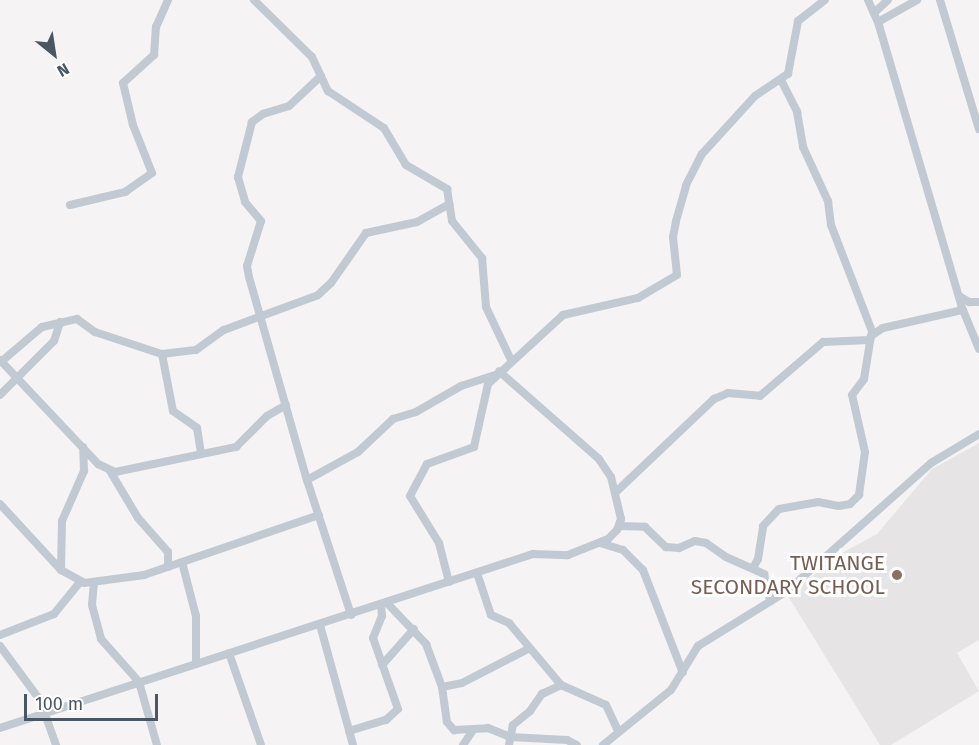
<!DOCTYPE html>
<style>
body{margin:0}
#map{position:relative;width:979px;height:745px;overflow:hidden;background:#f5f3f3;font-family:"Fira Sans",sans-serif}
div>[style]{position:absolute}
.education>*{inset:0;background:#e6e4e5}
.street>*{height:8px;margin:-4px;padding:0 4px;transform-origin:4px;border-radius:4px;background:#c1cad2}
.dots>*{width:16px;height:16px;translate:-50% -50%;box-sizing:border-box;border:3px solid #fff;border-radius:50%}
span{translate:-50% -50%;white-space:nowrap;text-align:center;line-height:1.15;-webkit-text-stroke:6px #fff;paint-order:stroke}
.education-label{font-size:21px;color:#785e54}
.right{translate:-100% -50%;text-align:right}
.north{position:absolute;left:24px;top:24px;width:60px;height:60px;-webkit-text-stroke:4px #fff;paint-order:stroke;rotate:150deg;font-size:16px;font-weight:700;line-height:24px;text-align:center;color:#4a5661}
.north::after{content:'';display:block;margin:auto;width:21px;height:27px;background:#4a5661;clip-path:polygon(50% 0,100% 100%,50% 72%,0 100%)}
.scale{position:absolute;left:24px;top:694px;width:134px;height:27px;box-sizing:border-box;border:3px solid #4a5661;border-top:0;padding-left:8px;font-size:18px;line-height:21px;white-space:nowrap;color:#4a5661;-webkit-text-stroke:4px #fff;paint-order:stroke}
</style>
<div id="map">
<div class="education">
<i style="clip-path:polygon(979px 443px,979px 640px,957px 653px,979px 691px,891px 745px,880px 745px,788px 596px,840px 554px,877px 534px,932px 469px)"></i>
</div>
<div class="street">
<i style="left:254px;top:0;width:81px;rotate:44.5deg"></i>
<i style="left:312px;top:57px;width:38px;rotate:65deg"></i>
<i style="left:328px;top:91px;width:67px;rotate:33.5deg"></i>
<i style="left:384px;top:128px;width:43px;rotate:59.3deg"></i>
<i style="left:406px;top:165px;width:48px;rotate:30.3deg"></i>
<i style="left:447px;top:189px;width:32px;rotate:81deg"></i>
<i style="left:452px;top:221px;width:48px;rotate:51deg"></i>
<i style="left:482px;top:258px;width:49px;rotate:85.3deg"></i>
<i style="left:486px;top:307px;width:59px;rotate:64.7deg"></i>
<i style="left:868px;top:0;width:24px;rotate:66deg"></i>
<i style="left:878px;top:22px;width:300px;rotate:73.6deg"></i>
<i style="left:963px;top:310px;width:42px;rotate:67.7deg"></i>
<i style="left:940px;top:0;width:135px;rotate:73.2deg"></i>
<i style="left:874px;top:13px;width:19px;rotate:-43deg"></i>
<i style="left:878px;top:22px;width:45px;rotate:-29.4deg"></i>
<i style="left:321px;top:76px;width:44px;rotate:136.8deg"></i>
<i style="left:289px;top:106px;width:27px;rotate:163deg"></i>
<i style="left:263px;top:114px;width:14px;rotate:144deg"></i>
<i style="left:252px;top:122px;width:57px;rotate:104.3deg"></i>
<i style="left:238px;top:177px;width:26px;rotate:74deg"></i>
<i style="left:245px;top:202px;width:25px;rotate:50deg"></i>
<i style="left:261px;top:221px;width:47px;rotate:107.3deg"></i>
<i style="left:247px;top:266px;width:11px;rotate:80deg"></i>
<i style="left:249px;top:277px;width:211px;rotate:74.1deg"></i>
<i style="left:307px;top:480px;width:142px;rotate:71.9deg"></i>
<i style="left:781px;top:80px;width:36px;rotate:63deg"></i>
<i style="left:797px;top:112px;width:36px;rotate:80deg"></i>
<i style="left:803px;top:147px;width:60px;rotate:65.2deg"></i>
<i style="left:828px;top:201px;width:24px;rotate:83deg"></i>
<i style="left:831px;top:225px;width:117px;rotate:68.9deg"></i>
<i style="left:70px;top:205px;width:57px;rotate:-13.3deg"></i>
<i style="left:125px;top:192px;width:33px;rotate:-35deg"></i>
<i style="left:152px;top:173px;width:52px;rotate:-111.6deg"></i>
<i style="left:133px;top:125px;width:43px;rotate:-103.4deg"></i>
<i style="left:123px;top:83px;width:42px;rotate:-42.1deg"></i>
<i style="left:154px;top:55px;width:28px;rotate:-86deg"></i>
<i style="left:156px;top:27px;width:30px;rotate:-66deg"></i>
<i style="left:959px;top:296px;width:12px;rotate:31deg"></i>
<i style="left:969px;top:302px;width:10px"></i>
<i style="left:162px;top:354px;width:58px;rotate:79.1deg"></i>
<i style="left:173px;top:411px;width:29px;rotate:35deg"></i>
<i style="left:197px;top:428px;width:26px;rotate:81deg"></i>
<i style="left:0;top:360px;width:143px;rotate:46.7deg"></i>
<i style="left:98px;top:464px;width:19px;rotate:25deg"></i>
<i style="left:115px;top:472px;width:124px;rotate:-11.7deg"></i>
<i style="left:236px;top:447px;width:44px;rotate:-45deg"></i>
<i style="left:267px;top:416px;width:22px;rotate:-30deg"></i>
<i style="left:2px;top:361px;width:52px;rotate:-40.4deg"></i>
<i style="left:42px;top:327px;width:36px;rotate:-13deg"></i>
<i style="left:77px;top:319px;width:22px;rotate:36deg"></i>
<i style="left:95px;top:332px;width:71px;rotate:18.2deg"></i>
<i style="left:162px;top:354px;width:34px;rotate:-7deg"></i>
<i style="left:196px;top:350px;width:34px;rotate:-36deg"></i>
<i style="left:224px;top:330px;width:100px;rotate:-20.4deg"></i>
<i style="left:318px;top:295px;width:18px;rotate:-43deg"></i>
<i style="left:331px;top:283px;width:61px;rotate:-55deg"></i>
<i style="left:366px;top:233px;width:52px;rotate:-12.2deg"></i>
<i style="left:417px;top:222px;width:37px;rotate:-29deg"></i>
<i style="left:0;top:395px;width:76px;rotate:-45deg"></i>
<i style="left:54px;top:341px;width:20px;rotate:-72deg"></i>
<i style="left:110px;top:471px;width:55px;rotate:59.2deg"></i>
<i style="left:138px;top:518px;width:45px;rotate:48.6deg"></i>
<i style="left:168px;top:552px;width:15px;rotate:90deg"></i>
<i style="left:307px;top:480px;width:58px;rotate:-28.8deg"></i>
<i style="left:358px;top:452px;width:48px;rotate:-43.3deg"></i>
<i style="left:393px;top:419px;width:24px;rotate:-17deg"></i>
<i style="left:416px;top:412px;width:52px;rotate:-30deg"></i>
<i style="left:461px;top:386px;width:35px;rotate:-18deg"></i>
<i style="left:617px;top:491px;width:134px;rotate:-43.5deg"></i>
<i style="left:714px;top:399px;width:15px;rotate:-23deg"></i>
<i style="left:728px;top:393px;width:32px;rotate:5deg"></i>
<i style="left:760px;top:396px;width:83px;rotate:-40.6deg"></i>
<i style="left:823px;top:342px;width:46px;rotate:-2.5deg"></i>
<i style="left:0;top:504px;width:90px;rotate:47.3deg"></i>
<i style="left:61px;top:570px;width:26px;rotate:29deg"></i>
<i style="left:84px;top:583px;width:61px;rotate:-7.6deg"></i>
<i style="left:144px;top:575px;width:185px;rotate:-18.9deg"></i>
<i style="left:620px;top:526px;width:25px;rotate:2deg"></i>
<i style="left:645px;top:527px;width:29px;rotate:44deg"></i>
<i style="left:666px;top:547px;width:13px;rotate:4deg"></i>
<i style="left:679px;top:548px;width:17px;rotate:-24deg"></i>
<i style="left:695px;top:541px;width:11px;rotate:10deg"></i>
<i style="left:706px;top:543px;width:24px;rotate:35deg"></i>
<i style="left:726px;top:557px;width:42px;rotate:24.1deg"></i>
<i style="left:764px;top:574px;width:28px;rotate:77deg"></i>
<i style="left:600px;top:543px;width:24px;rotate:17deg"></i>
<i style="left:623px;top:550px;width:28px;rotate:45deg"></i>
<i style="left:643px;top:570px;width:110px;rotate:68.8deg"></i>
<i style="left:182px;top:562px;width:56px;rotate:75.5deg"></i>
<i style="left:196px;top:616px;width:48px;rotate:90deg"></i>
<i style="left:753px;top:568px;width:10px;rotate:-61deg"></i>
<i style="left:758px;top:559px;width:33px;rotate:-81deg"></i>
<i style="left:763px;top:526px;width:23px;rotate:-47deg"></i>
<i style="left:779px;top:509px;width:40px;rotate:-10deg"></i>
<i style="left:818px;top:502px;width:21px;rotate:11deg"></i>
<i style="left:839px;top:506px;width:11px;rotate:-10deg"></i>
<i style="left:850px;top:504px;width:13px;rotate:-45deg"></i>
<i style="left:859px;top:495px;width:43px;rotate:-82.1deg"></i>
<i style="left:865px;top:452px;width:58px;rotate:-102.8deg"></i>
<i style="left:852px;top:395px;width:20px;rotate:-53deg"></i>
<i style="left:864px;top:379px;width:44px;rotate:-80.8deg"></i>
<i style="left:871px;top:336px;width:14px;rotate:-34deg"></i>
<i style="left:883px;top:328px;width:82px;rotate:-12.7deg"></i>
<i style="left:61px;top:570px;width:49px;rotate:-88.8deg"></i>
<i style="left:62px;top:521px;width:55px;rotate:-66.3deg"></i>
<i style="left:84px;top:471px;width:24px;rotate:-92deg"></i>
<i style="left:477px;top:573px;width:44px;rotate:71.6deg"></i>
<i style="left:491px;top:615px;width:20px;rotate:24deg"></i>
<i style="left:509px;top:623px;width:81px;rotate:50deg"></i>
<i style="left:561px;top:685px;width:49px;rotate:24deg"></i>
<i style="left:606px;top:705px;width:29px;rotate:65deg"></i>
<i style="left:94px;top:582px;width:23px;rotate:95deg"></i>
<i style="left:92px;top:605px;width:35px;rotate:75deg"></i>
<i style="left:101px;top:639px;width:57px;rotate:48.5deg"></i>
<i style="left:139px;top:682px;width:66px;rotate:74.1deg"></i>
<i style="left:449px;top:582px;width:40px;rotate:-104.4deg"></i>
<i style="left:439px;top:543px;width:55px;rotate:-121.7deg"></i>
<i style="left:410px;top:496px;width:36px;rotate:-62deg"></i>
<i style="left:427px;top:464px;width:50px;rotate:-19.9deg"></i>
<i style="left:474px;top:447px;width:65px;rotate:-77.5deg"></i>
<i style="left:488px;top:384px;width:102px;rotate:-42.6deg"></i>
<i style="left:563px;top:315px;width:77px;rotate:-12.8deg"></i>
<i style="left:638px;top:298px;width:45px;rotate:-30.5deg"></i>
<i style="left:677px;top:275px;width:38px;rotate:-96deg"></i>
<i style="left:673px;top:237px;width:16px;rotate:-79deg"></i>
<i style="left:676px;top:221px;width:37px;rotate:-74deg"></i>
<i style="left:686px;top:185px;width:35px;rotate:-63deg"></i>
<i style="left:702px;top:154px;width:79px;rotate:-47.6deg"></i>
<i style="left:755px;top:96px;width:40px;rotate:-34deg"></i>
<i style="left:788px;top:74px;width:54px;rotate:-79.3deg"></i>
<i style="left:798px;top:21px;width:34px;rotate:-38deg"></i>
<i style="left:387px;top:603px;width:57px;rotate:46.4deg"></i>
<i style="left:426px;top:644px;width:46px;rotate:69.6deg"></i>
<i style="left:442px;top:687px;width:35px;rotate:82deg"></i>
<i style="left:447px;top:722px;width:11px;rotate:49deg"></i>
<i style="left:454px;top:730px;width:34px;rotate:-3deg"></i>
<i style="left:488px;top:728px;width:24px;rotate:22deg"></i>
<i style="left:510px;top:737px;width:57px;rotate:3deg"></i>
<i style="left:567px;top:740px;width:11px;rotate:27deg"></i>
<i style="left:320px;top:625px;width:124px;rotate:74.6deg"></i>
<i style="left:0;top:635px;width:58px;rotate:-21.3deg"></i>
<i style="left:54px;top:614px;width:40px;rotate:-51deg"></i>
<i style="left:0;top:646px;width:67px;rotate:53.5deg"></i>
<i style="left:40px;top:700px;width:48px;rotate:70.4deg"></i>
<i style="left:229px;top:653px;width:97px;rotate:70.8deg"></i>
<i style="left:382px;top:665px;width:48px;rotate:-48.4deg"></i>
<i style="left:442px;top:687px;width:20px;rotate:-11deg"></i>
<i style="left:462px;top:683px;width:76px;rotate:-27.2deg"></i>
<i style="left:0;top:728px;width:561px;rotate:-18.08deg"></i>
<i style="left:533px;top:554px;width:35px;rotate:2deg"></i>
<i style="left:568px;top:555px;width:43px;rotate:-21.8deg"></i>
<i style="left:608px;top:539px;width:13px;rotate:-45deg"></i>
<i style="left:617px;top:530px;width:12px;rotate:-70deg"></i>
<i style="left:621px;top:519px;width:43px;rotate:-103.4deg"></i>
<i style="left:611px;top:477px;width:22px;rotate:-124deg"></i>
<i style="left:599px;top:459px;width:133px;rotate:-138.7deg"></i>
<i style="left:349px;top:731px;width:39px;rotate:-17deg"></i>
<i style="left:386px;top:720px;width:16px;rotate:-43deg"></i>
<i style="left:398px;top:709px;width:75px;rotate:-109.4deg"></i>
<i style="left:373px;top:638px;width:24px;rotate:-68deg"></i>
<i style="left:382px;top:616px;width:11px;rotate:-95deg"></i>
<i style="left:463px;top:745px;width:18px;rotate:-56deg"></i>
<i style="left:509px;top:745px;width:20px;rotate:-79deg"></i>
<i style="left:513px;top:725px;width:22px;rotate:-39deg"></i>
<i style="left:530px;top:711px;width:21px;rotate:-55deg"></i>
<i style="left:542px;top:694px;width:21px;rotate:-25deg"></i>
<i style="left:603px;top:745px;width:87px;rotate:-39deg"></i>
<i style="left:671px;top:690px;width:52px;rotate:-58.5deg"></i>
<i style="left:698px;top:646px;width:105px;rotate:-31.7deg"></i>
<i style="left:787px;top:591px;width:193px;rotate:-41.6deg"></i>
<i style="left:931px;top:463px;width:56px;rotate:-31.1deg"></i>
</div>
<div class="dots">
<i style="left:897px;top:575px;background:#8d6e63"></i>
</div>
<div class="education-label">
<span class="right" style="left:885px;top:575px">TWITANGE<br>SECONDARY SCHOOL</span>
</div>
<div class="north">N</div>
<div class="scale">100 m</div>
</div>
